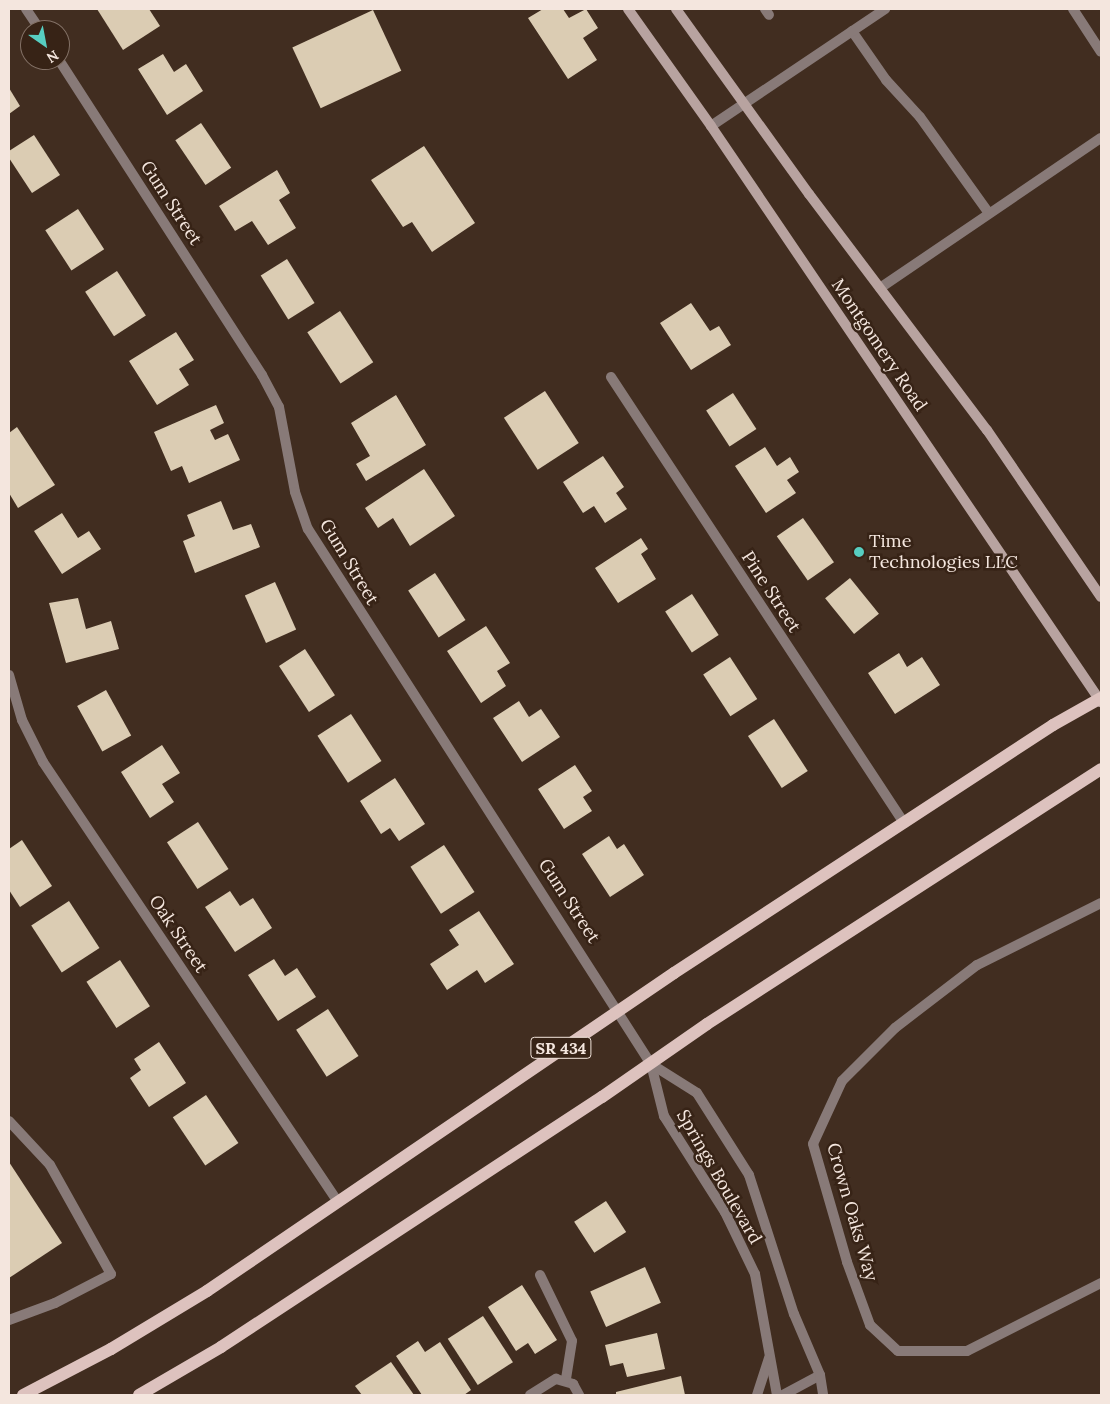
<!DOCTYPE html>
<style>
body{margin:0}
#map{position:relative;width:1110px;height:1404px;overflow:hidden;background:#412d20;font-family:Lora,serif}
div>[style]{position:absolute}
.building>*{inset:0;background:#dbccb3;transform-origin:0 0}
.service>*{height:10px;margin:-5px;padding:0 5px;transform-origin:5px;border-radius:5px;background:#887a78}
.minor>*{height:10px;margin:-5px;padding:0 5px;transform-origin:5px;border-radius:5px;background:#887a78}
.secondary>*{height:10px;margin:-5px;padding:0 5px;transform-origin:5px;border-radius:5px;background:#b8a3a0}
.primary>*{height:12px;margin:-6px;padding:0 6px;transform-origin:6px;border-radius:6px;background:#ddc2be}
.dots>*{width:14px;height:14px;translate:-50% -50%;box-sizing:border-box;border:2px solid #372316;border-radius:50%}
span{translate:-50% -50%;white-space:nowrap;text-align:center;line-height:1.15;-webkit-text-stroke:5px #372316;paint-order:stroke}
.shield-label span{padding:1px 4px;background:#372316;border:1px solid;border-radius:4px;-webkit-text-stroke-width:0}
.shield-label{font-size:16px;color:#f4e6de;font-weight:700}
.street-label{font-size:18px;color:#f4e6de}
.poi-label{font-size:18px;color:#f4e6de}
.left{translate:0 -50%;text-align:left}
.frame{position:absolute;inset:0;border:10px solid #f4e6de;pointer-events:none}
.north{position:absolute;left:20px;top:20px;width:50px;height:50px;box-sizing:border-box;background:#372316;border:1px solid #837166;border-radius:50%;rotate:147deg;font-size:14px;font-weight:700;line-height:20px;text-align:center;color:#f4e6de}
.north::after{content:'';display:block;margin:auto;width:18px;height:22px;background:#57cec1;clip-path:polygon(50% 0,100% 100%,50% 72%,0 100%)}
</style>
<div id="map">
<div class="building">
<i style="clip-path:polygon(97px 9px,149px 9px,160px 26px,123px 50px)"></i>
<i style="clip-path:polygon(543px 9px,563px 9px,569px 18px,586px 9px,598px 28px,583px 38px,597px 60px,568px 79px,528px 18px)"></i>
<i style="left:373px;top:10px;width:67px;height:89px;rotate:65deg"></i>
<i style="clip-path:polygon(163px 54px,174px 72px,186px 64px,203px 91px,167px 115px,138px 69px)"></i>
<i style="clip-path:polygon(9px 88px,20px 106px,9px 114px)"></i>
<i style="left:201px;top:123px;width:54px;height:31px;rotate:56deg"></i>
<i style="clip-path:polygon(34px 135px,60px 175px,32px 193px,9px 158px,9px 151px)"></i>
<i style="clip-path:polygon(424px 146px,475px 223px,432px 252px,412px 222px,403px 227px,371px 180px)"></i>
<i style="clip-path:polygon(277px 170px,290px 193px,279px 200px,296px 228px,268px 245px,252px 221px,235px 231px,219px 206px)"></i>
<i style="left:78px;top:209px;width:48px;height:39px;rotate:57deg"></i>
<i style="left:287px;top:259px;width:52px;height:31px;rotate:58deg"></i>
<i style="left:117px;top:271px;width:53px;height:38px;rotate:57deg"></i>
<i style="clip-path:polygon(691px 303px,710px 331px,719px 326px,731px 345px,691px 370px,660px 323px)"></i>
<i style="left:340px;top:311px;width:61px;height:39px;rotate:57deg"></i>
<i style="clip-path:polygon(176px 332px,194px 360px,179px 369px,189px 385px,157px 405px,129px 361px)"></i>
<i style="left:545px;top:391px;width:62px;height:49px;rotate:57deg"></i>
<i style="left:733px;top:393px;width:43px;height:32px;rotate:57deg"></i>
<i style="clip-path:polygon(396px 395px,426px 445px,366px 481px,356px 464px,370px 456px,351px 423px)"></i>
<i style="clip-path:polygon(216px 405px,224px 423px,210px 430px,215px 440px,228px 434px,240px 460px,189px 483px,182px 466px,171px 471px,154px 432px)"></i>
<i style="clip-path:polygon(17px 427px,55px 485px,18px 508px,9px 493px,9px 433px)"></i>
<i style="clip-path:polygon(765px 447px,777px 466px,790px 457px,799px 472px,787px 480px,796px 493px,766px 513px,735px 466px)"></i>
<i style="clip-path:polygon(603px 456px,624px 487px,616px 493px,627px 509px,605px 523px,594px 506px,583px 513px,563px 482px)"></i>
<i style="clip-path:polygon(424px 469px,455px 516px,410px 546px,393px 518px,378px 528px,365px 508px)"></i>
<i style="clip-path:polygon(221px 501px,233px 530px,251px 524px,260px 547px,195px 573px,183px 541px,195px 536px,187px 515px)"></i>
<i style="clip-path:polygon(62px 513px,78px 538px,89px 531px,101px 549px,62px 574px,34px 531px)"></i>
<i style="left:803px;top:518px;width:54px;height:32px;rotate:55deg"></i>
<i style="clip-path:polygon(641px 538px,648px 549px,641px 554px,656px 579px,618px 603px,595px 568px)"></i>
<i style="left:435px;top:573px;width:56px;height:32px;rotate:57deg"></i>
<i style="left:850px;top:578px;width:46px;height:32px;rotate:51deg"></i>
<i style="left:275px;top:582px;width:52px;height:33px;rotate:66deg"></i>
<i style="left:692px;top:594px;width:49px;height:32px;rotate:57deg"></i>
<i style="clip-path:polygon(78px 598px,86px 629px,111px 621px,119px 649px,66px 663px,49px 603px)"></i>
<i style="clip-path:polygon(486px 626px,510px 663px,497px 671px,506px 686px,481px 703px,447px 651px)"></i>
<i style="left:305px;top:649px;width:55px;height:31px;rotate:57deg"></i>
<i style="clip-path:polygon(899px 653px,907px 667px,922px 657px,940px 685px,895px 714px,868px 673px)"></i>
<i style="left:730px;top:657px;width:50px;height:32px;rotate:57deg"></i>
<i style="left:106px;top:690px;width:52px;height:33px;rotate:61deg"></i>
<i style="clip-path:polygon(519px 701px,529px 717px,541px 709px,560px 737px,522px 762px,493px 718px)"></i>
<i style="left:351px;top:714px;width:56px;height:40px;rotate:57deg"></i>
<i style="left:774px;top:719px;width:62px;height:31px;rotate:57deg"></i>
<i style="clip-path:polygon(162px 745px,180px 773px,162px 784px,174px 802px,150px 818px,121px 772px)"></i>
<i style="clip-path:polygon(575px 765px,592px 791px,583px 797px,592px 811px,564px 829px,538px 789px)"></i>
<i style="clip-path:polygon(395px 778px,425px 824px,399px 841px,390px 828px,381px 834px,360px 801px)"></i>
<i style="left:198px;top:822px;width:56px;height:37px;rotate:57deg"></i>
<i style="clip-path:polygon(609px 836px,617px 849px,624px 844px,644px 875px,610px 897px,582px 854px)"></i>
<i style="clip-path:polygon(22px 840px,52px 886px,20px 907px,9px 890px,9px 849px)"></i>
<i style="left:444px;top:845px;width:56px;height:40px;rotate:57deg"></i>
<i style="clip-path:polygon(230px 891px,240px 906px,253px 898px,272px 928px,235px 952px,205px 907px)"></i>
<i style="left:69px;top:901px;width:56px;height:45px;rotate:57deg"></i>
<i style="clip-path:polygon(479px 911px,514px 964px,485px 983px,477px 970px,447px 990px,430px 964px,459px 945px,449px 930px)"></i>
<i style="clip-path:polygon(274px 959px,285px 976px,297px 968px,316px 997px,278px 1021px,248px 975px)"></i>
<i style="left:120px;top:960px;width:55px;height:40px;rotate:57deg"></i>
<i style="left:328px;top:1009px;width:56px;height:38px;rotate:57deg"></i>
<i style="clip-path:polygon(159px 1042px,186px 1083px,149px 1107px,130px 1078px,141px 1070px,134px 1059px)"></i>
<i style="left:206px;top:1095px;width:58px;height:40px;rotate:56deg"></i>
<i style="clip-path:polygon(9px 1162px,62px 1243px,9px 1278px)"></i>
<i style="left:606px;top:1201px;width:37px;height:38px;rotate:57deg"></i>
<i style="left:645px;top:1267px;width:39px;height:60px;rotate:66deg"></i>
<i style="clip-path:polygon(522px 1285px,557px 1340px,535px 1354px,528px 1343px,516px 1351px,488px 1307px)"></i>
<i style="left:483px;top:1316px;width:55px;height:42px;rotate:57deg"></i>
<i style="clip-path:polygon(657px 1333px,665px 1369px,627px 1377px,623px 1363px,610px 1366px,605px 1345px)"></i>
<i style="clip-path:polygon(418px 1341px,425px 1352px,440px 1342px,471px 1390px,464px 1395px,422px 1395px,396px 1356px)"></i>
<i style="clip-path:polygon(391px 1362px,414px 1395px,362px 1395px,355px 1386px)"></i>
<i style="clip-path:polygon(681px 1376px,685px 1395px,616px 1395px,616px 1392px)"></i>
</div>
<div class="service">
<i style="left:765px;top:9px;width:7px;rotate:56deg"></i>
<i style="left:1073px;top:9px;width:51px;rotate:56.9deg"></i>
<i style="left:852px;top:31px;width:60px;rotate:55.2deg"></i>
<i style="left:886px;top:80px;width:50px;rotate:47.4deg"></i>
<i style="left:920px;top:117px;width:117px;rotate:54.4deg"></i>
<i style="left:711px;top:126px;width:210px;rotate:-33.9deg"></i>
<i style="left:880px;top:288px;width:267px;rotate:-34.2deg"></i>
<i style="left:9px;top:1121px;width:60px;rotate:47deg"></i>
<i style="left:50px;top:1165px;width:125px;rotate:60.8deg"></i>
<i style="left:111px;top:1274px;width:63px;rotate:152.6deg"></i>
<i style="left:55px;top:1303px;width:49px;rotate:159.7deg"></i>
<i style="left:540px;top:1275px;width:73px;rotate:64.1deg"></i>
<i style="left:572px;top:1341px;width:39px;rotate:99deg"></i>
<i style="left:783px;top:1395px;width:42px;rotate:-28.4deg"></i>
</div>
<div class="minor">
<i style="left:26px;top:9px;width:25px;rotate:56deg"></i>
<i style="left:59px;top:60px;width:375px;rotate:57.2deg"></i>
<i style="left:262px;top:375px;width:36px;rotate:62deg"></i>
<i style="left:279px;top:407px;width:86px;rotate:79.3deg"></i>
<i style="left:295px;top:492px;width:39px;rotate:71deg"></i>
<i style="left:308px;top:529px;width:636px;rotate:57.34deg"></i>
<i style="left:651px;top:1064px;width:54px;rotate:76deg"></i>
<i style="left:664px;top:1116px;width:114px;rotate:57.6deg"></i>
<i style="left:725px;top:1212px;width:69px;rotate:64.2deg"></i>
<i style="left:755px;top:1274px;width:123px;rotate:79.7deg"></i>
<i style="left:611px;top:377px;width:534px;rotate:56.7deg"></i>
<i style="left:9px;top:675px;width:47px;rotate:73.9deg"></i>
<i style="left:22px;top:720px;width:47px;rotate:63.4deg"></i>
<i style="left:43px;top:762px;width:530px;rotate:56.16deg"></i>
<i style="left:1101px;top:903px;width:139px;rotate:153.4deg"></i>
<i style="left:977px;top:965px;width:103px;rotate:142.5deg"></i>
<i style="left:895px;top:1028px;width:75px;rotate:135deg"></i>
<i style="left:842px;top:1081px;width:69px;rotate:114.7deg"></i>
<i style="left:813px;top:1144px;width:123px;rotate:73.9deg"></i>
<i style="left:847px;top:1262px;width:67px;rotate:69.9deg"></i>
<i style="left:870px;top:1325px;width:38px;rotate:43deg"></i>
<i style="left:898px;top:1351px;width:69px"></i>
<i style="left:967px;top:1351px;width:150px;rotate:-26.9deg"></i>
<i style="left:651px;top:1064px;width:54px;rotate:32.2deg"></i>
<i style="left:697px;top:1093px;width:97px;rotate:57.6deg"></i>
<i style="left:749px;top:1175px;width:146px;rotate:72.1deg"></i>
<i style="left:794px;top:1314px;width:66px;rotate:66.9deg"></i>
<i style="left:820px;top:1375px;width:20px;rotate:81deg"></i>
<i style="left:530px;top:1395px;width:31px;rotate:-32deg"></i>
<i style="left:556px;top:1379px;width:18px;rotate:16deg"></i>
<i style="left:573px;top:1384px;width:13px;rotate:61deg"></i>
<i style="left:757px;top:1395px;width:39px;rotate:-72deg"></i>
</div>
<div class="secondary">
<i style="left:628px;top:9px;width:143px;rotate:54.6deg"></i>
<i style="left:711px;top:126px;width:696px;rotate:55.9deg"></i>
<i style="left:676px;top:9px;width:228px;rotate:54.3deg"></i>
<i style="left:809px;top:194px;width:296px;rotate:53deg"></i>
<i style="left:987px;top:430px;width:202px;rotate:55.7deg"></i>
</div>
<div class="primary">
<i style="left:23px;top:1395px;width:99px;rotate:-27.6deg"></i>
<i style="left:111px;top:1349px;width:112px;rotate:-31.1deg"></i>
<i style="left:207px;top:1291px;width:565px;rotate:-34.25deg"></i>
<i style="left:674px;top:973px;width:453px;rotate:-33.2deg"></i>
<i style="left:1053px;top:725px;width:55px;rotate:-29.4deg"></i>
<i style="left:139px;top:1395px;width:95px;rotate:-30.3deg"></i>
<i style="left:221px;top:1347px;width:456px;rotate:-33.3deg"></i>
<i style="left:602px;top:1097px;width:128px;rotate:-34.8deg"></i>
<i style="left:707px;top:1024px;width:469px;rotate:-32.9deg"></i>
</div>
<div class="dots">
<i style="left:859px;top:552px;background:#57cec1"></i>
</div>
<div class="shield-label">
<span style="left:561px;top:1048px">SR 434</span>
</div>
<div class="street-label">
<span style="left:171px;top:203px;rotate:57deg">Gum Street</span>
<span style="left:879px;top:345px;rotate:56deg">Montgomery Road</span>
<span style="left:349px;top:562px;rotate:59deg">Gum Street</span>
<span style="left:771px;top:592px;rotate:57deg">Pine Street</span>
<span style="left:569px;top:901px;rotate:57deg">Gum Street</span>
<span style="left:178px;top:934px;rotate:56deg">Oak Street</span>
<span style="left:719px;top:1177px;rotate:60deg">Springs Boulevard</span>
<span style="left:852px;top:1212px;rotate:74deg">Crown Oaks Way</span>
</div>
<div class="poi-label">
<span class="left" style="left:869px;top:552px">Time<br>Technologies LLC</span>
</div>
<div class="frame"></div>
<div class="north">N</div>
</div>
